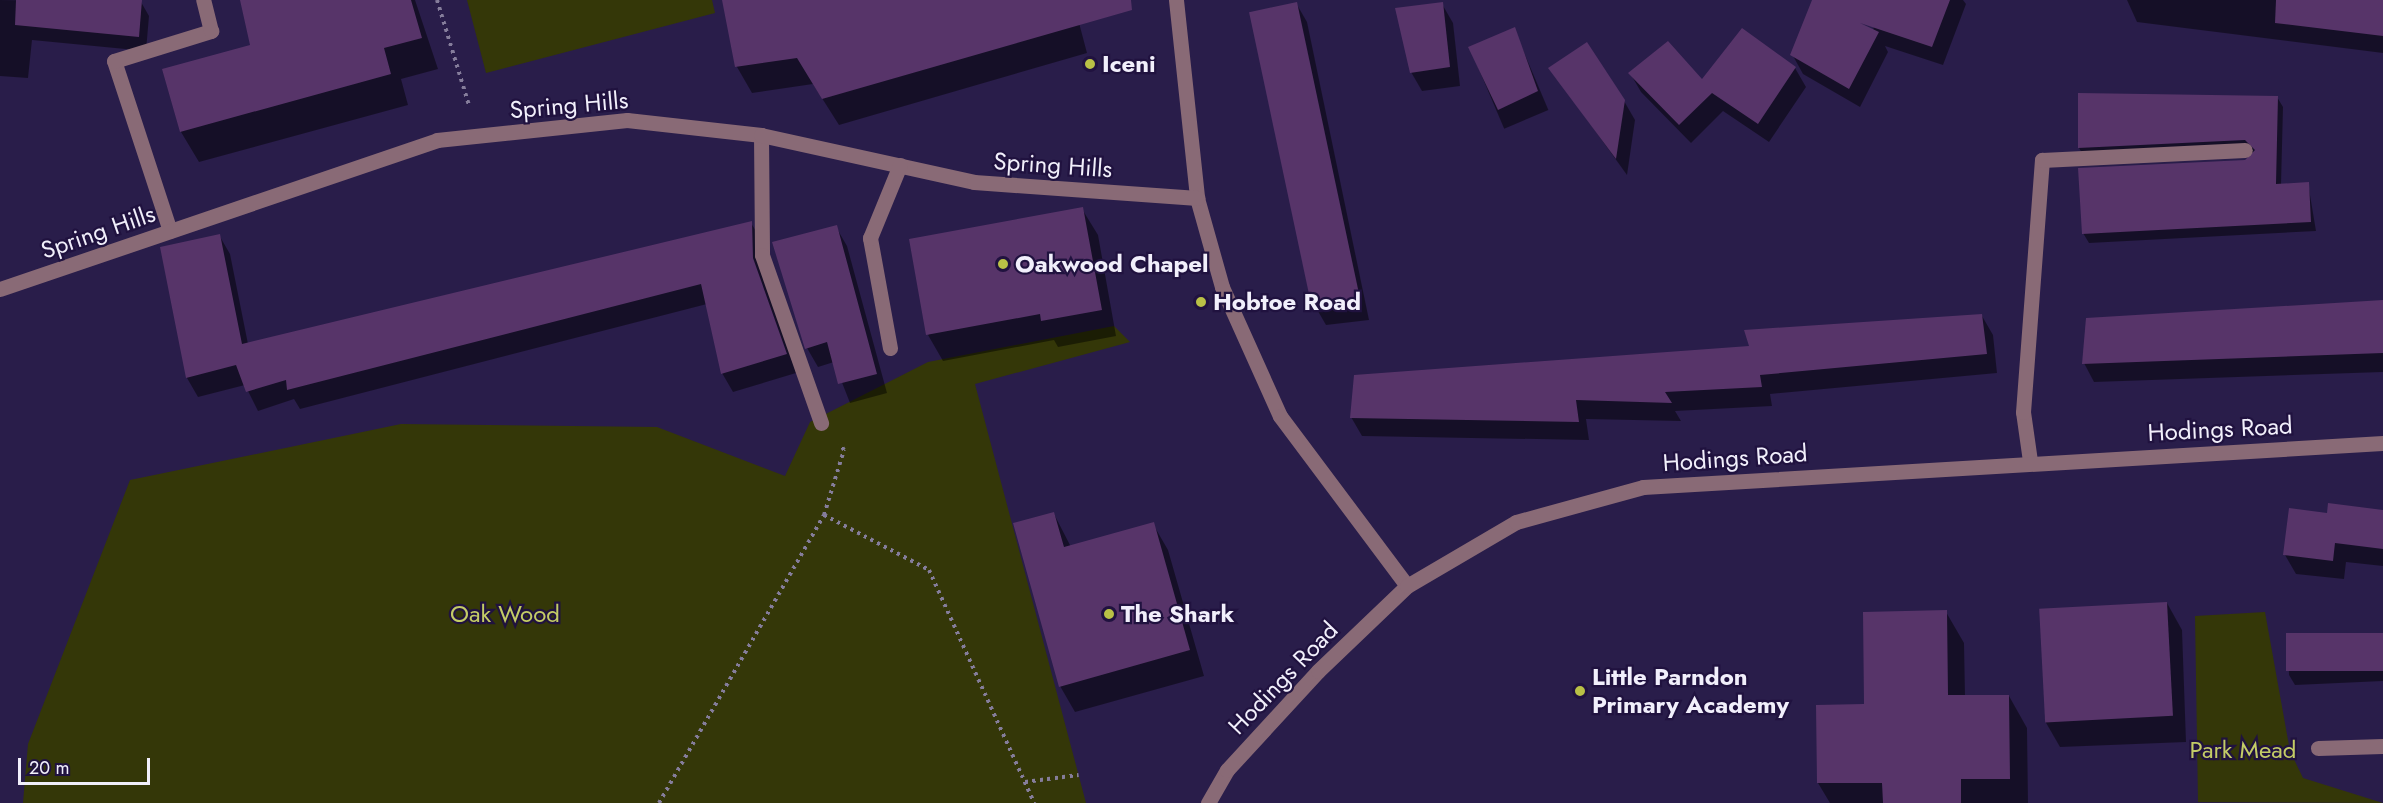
<!DOCTYPE html>
<style>
body{margin:0}
#map{position:relative;width:2383px;height:803px;overflow:hidden;background:#291d4a;font-family:Jost,sans-serif}
div>[style]{position:absolute}
.green>*{inset:0;background:#343708}
.shadow>*{inset:0;background:#0007;transform-origin:0 0}
.building>*{inset:0;background:#573469;transform-origin:0 0}
.path>*{height:4px;margin-top:-2px;transform-origin:0;background:repeating-linear-gradient(90deg,#857d9b 0 3px,transparent 0 7.5px)}
.minor>*{height:15px;margin:-7.5px;padding:0 7.5px;transform-origin:7.5px;border-radius:7.5px;background:#896a76}
.dots>*{width:16px;height:16px;translate:-50% -50%;box-sizing:border-box;border:3px solid #20123f;border-radius:50%}
span{translate:-50% -50%;white-space:nowrap;text-align:center;line-height:1.15;-webkit-text-stroke:4.5px #20123f;paint-order:stroke}
.poi-label{font-size:24px;color:#f1effb;font-weight:700}
.left{translate:0 -50%;text-align:left}
.street-label{font-size:24px;color:#f1effb}
.park-label{font-size:24px;color:#c4cc66}
.scale{position:absolute;left:18px;top:758px;width:132px;height:27px;box-sizing:border-box;border:3px solid #f1effb;border-top:0;padding-left:8px;font-size:18px;line-height:21px;white-space:nowrap;color:#f1effb;-webkit-text-stroke:4px #20123f;paint-order:stroke}
</style>
<div id="map">
<div class="green">
<i style="clip-path:polygon(467px 0,712px 0,715px 13px,486px 73px)"></i>
<i style="clip-path:polygon(1114px 326px,1130px 342px,975px 384px,1086px 803px,23px 803px,28px 744px,130px 480px,401px 424px,657px 427px,785px 476px,810px 422px,928px 362px)"></i>
<i style="clip-path:polygon(2265px 612px,2290px 751px,2303px 778px,2383px 803px,2198px 802px,2195px 616px)"></i>
</div>
<div class="shadow">
<i style="clip-path:polygon(0 0,141px 2px,149px 16px,146px 51px,32px 40px,28px 78px,0 76px)"></i>
<i style="clip-path:polygon(241px 0,415px 0,438px 69px,401px 79px,408px 105px,199px 162px,181px 132px,164px 70px,252px 46px)"></i>
<i style="clip-path:polygon(724px 0,1073px 0,1087px 53px,839px 125px,813px 84px,752px 93px,737px 67px)"></i>
<i style="clip-path:polygon(1879px 0,1963px 0,1966px 4px,1943px 65px,1885px 46px,1888px 52px,1860px 107px,1803px 74px,1792px 54px,1873px 31px)"></i>
<i style="clip-path:polygon(2127px 0,2383px 0,2383px 53px,2137px 22px)"></i>
<i style="clip-path:polygon(1296px 3px,1307px 22px,1369px 320px,1326px 325px,1315px 306px)"></i>
<i style="clip-path:polygon(1442px 4px,1453px 23px,1460px 86px,1422px 91px,1411px 72px)"></i>
<i style="left:1514px;top:29px;width:88px;height:48px;rotate:67deg"></i>
<i style="clip-path:polygon(1550px 68px,1624px 101px,1635px 120px,1627px 175px)"></i>
<i style="clip-path:polygon(1795px 68px,1806px 87px,1769px 142px,1723px 111px,1691px 143px,1641px 92px,1630px 73px,1702px 81px)"></i>
<i style="clip-path:polygon(2080px 94px,2277px 97px,2283px 107px,2281px 185px,2308px 183px,2316px 231px,2089px 243px,2083px 233px,2246px 161px,2254px 153px,2085px 158px,2079px 148px)"></i>
<i style="clip-path:polygon(1082px 209px,1098px 235px,1116px 336px,1058px 347px,1054px 340px,943px 361px,928px 335px)"></i>
<i style="clip-path:polygon(751px 223px,762px 241px,796px 373px,733px 392px,722px 373px,707px 304px,300px 409px,294px 399px,258px 411px,245px 385px,198px 397px,187px 378px,162px 248px,219px 235px,230px 254px,248px 344px)"></i>
<i style="clip-path:polygon(836px 227px,847px 246px,887px 393px,850px 403px,834px 362px,818px 367px,807px 348px)"></i>
<i style="clip-path:polygon(2383px 302px,2383px 372px,2094px 382px,2084px 363px)"></i>
<i style="clip-path:polygon(1982px 316px,1993px 335px,1997px 373px,1770px 394px,1772px 406px,1675px 411px,1681px 421px,1586px 419px,1589px 440px,1362px 436px,1351px 417px,1751px 348px)"></i>
<i style="clip-path:polygon(2383px 512px,2383px 566px,2346px 562px,2344px 579px,2296px 574px,2285px 555px,2328px 515px)"></i>
<i style="clip-path:polygon(1054px 514px,1071px 547px,1153px 524px,1168px 550px,1204px 676px,1075px 712px,1060px 686px)"></i>
<i style="clip-path:polygon(2167px 603px,2182px 630px,2186px 742px,2060px 747px,2045px 721px)"></i>
<i style="clip-path:polygon(1946px 612px,1964px 643px,1965px 696px,2009px 696px,2027px 728px,2028px 803px,1830px 803px,1818px 783px,1866px 706px)"></i>
<i style="clip-path:polygon(2383px 635px,2383px 681px,2295px 685px,2289px 675px,2288px 639px)"></i>
</div>
<div class="building">
<i style="clip-path:polygon(16px 0,142px 0,139px 37px,15px 25px)"></i>
<i style="clip-path:polygon(240px 0,411px 0,422px 38px,384px 48px,391px 74px,180px 132px,162px 69px,250px 45px)"></i>
<i style="clip-path:polygon(722px 0,1131px 0,1132px 10px,822px 99px,797px 58px,735px 67px)"></i>
<i style="clip-path:polygon(1812px 0,1950px 0,1932px 47px,1860px 23px,1879px 32px,1849px 89px,1790px 55px)"></i>
<i style="clip-path:polygon(2276px 0,2383px 0,2383px 36px,2275px 23px)"></i>
<i style="left:1297px;top:2px;width:305px;height:49px;rotate:78deg"></i>
<i style="clip-path:polygon(1443px 2px,1450px 67px,1410px 73px,1395px 8px)"></i>
<i style="clip-path:polygon(1515px 27px,1538px 91px,1498px 110px,1468px 47px)"></i>
<i style="clip-path:polygon(1742px 28px,1796px 67px,1758px 124px,1712px 93px,1679px 125px,1628px 73px,1668px 41px,1702px 79px)"></i>
<i style="clip-path:polygon(1587px 42px,1625px 100px,1616px 159px,1548px 68px)"></i>
<i style="clip-path:polygon(2078px 93px,2278px 96px,2276px 184px,2309px 182px,2311px 222px,2082px 234px,2078px 168px,2245px 160px,2255px 150px,2245px 140px,2078px 148px)"></i>
<i style="clip-path:polygon(1083px 207px,1102px 310px,1041px 321px,1040px 314px,926px 335px,909px 239px)"></i>
<i style="clip-path:polygon(752px 221px,753px 258px,787px 354px,721px 374px,701px 284px,287px 390px,286px 380px,246px 392px,236px 365px,186px 378px,160px 247px,220px 234px,242px 344px)"></i>
<i style="clip-path:polygon(837px 225px,877px 374px,838px 384px,827px 342px,805px 349px,772px 242px)"></i>
<i style="clip-path:polygon(2383px 300px,2383px 353px,2082px 364px,2086px 318px)"></i>
<i style="clip-path:polygon(1982px 314px,1987px 354px,1760px 375px,1762px 387px,1665px 392px,1672px 403px,1576px 400px,1579px 422px,1350px 418px,1354px 375px,1749px 346px,1744px 330px)"></i>
<i style="clip-path:polygon(2328px 503px,2383px 510px,2383px 549px,2335px 543px,2333px 561px,2283px 555px,2289px 508px,2327px 513px)"></i>
<i style="clip-path:polygon(1054px 512px,1064px 547px,1154px 522px,1190px 650px,1059px 687px,1013px 523px)"></i>
<i style="left:2167px;top:602px;width:114px;height:128px;rotate:87deg"></i>
<i style="clip-path:polygon(1947px 610px,1948px 695px,2009px 695px,2010px 779px,1961px 779px,1961px 803px,1883px 803px,1882px 783px,1817px 783px,1816px 705px,1864px 704px,1863px 612px)"></i>
<i style="left:2383px;top:633px;width:38px;height:97px;rotate:90deg"></i>
</div>
<div class="path">
<i style="left:437px;top:0;width:110px;rotate:73.1deg"></i>
<i style="left:824px;top:515px;width:119px;rotate:27.6deg"></i>
<i style="left:929px;top:570px;width:256px;rotate:65.7deg"></i>
<i style="left:1025px;top:782px;width:54px;rotate:-7.4deg"></i>
<i style="left:659px;top:803px;width:332px;rotate:-60.2deg"></i>
<i style="left:824px;top:515px;width:68px;rotate:-72.9deg"></i>
<i style="left:844px;top:450px;width:7px;rotate:-124deg"></i>
</div>
<div class="minor">
<i style="left:1176px;top:0;width:199px;rotate:83.9deg"></i>
<i style="left:1197px;top:198px;width:92px;rotate:74.3deg"></i>
<i style="left:1222px;top:287px;width:141px;rotate:65.8deg"></i>
<i style="left:1280px;top:416px;width:212px;rotate:53.2deg"></i>
<i style="left:761px;top:135px;width:120px;rotate:89.5deg"></i>
<i style="left:762px;top:255px;width:178px;rotate:70.6deg"></i>
<i style="left:170px;top:231px;width:179px;rotate:-108.2deg"></i>
<i style="left:114px;top:61px;width:102px;rotate:-17.2deg"></i>
<i style="left:211px;top:31px;width:32px;rotate:-104deg"></i>
<i style="left:0;top:289px;width:462px;rotate:-18.8deg"></i>
<i style="left:437px;top:140px;width:191px;rotate:-6deg"></i>
<i style="left:627px;top:120px;width:135px;rotate:6.4deg"></i>
<i style="left:761px;top:135px;width:218px;rotate:12.4deg"></i>
<i style="left:974px;top:182px;width:224px;rotate:4.1deg"></i>
<i style="left:890px;top:348px;width:112px;rotate:-100.3deg"></i>
<i style="left:870px;top:238px;width:79px;rotate:-67.7deg"></i>
<i style="left:2030px;top:461px;width:49px;rotate:-98.1deg"></i>
<i style="left:2023px;top:412px;width:253px;rotate:-85.7deg"></i>
<i style="left:2042px;top:160px;width:203px;rotate:-2.8deg"></i>
<i style="left:2318px;top:748px;width:65px;rotate:-1.8deg"></i>
<i style="left:1208px;top:803px;width:38px;rotate:-60deg"></i>
<i style="left:1227px;top:770px;width:134px;rotate:-47.4deg"></i>
<i style="left:1318px;top:671px;width:123px;rotate:-43.7deg"></i>
<i style="left:1407px;top:586px;width:126px;rotate:-30.4deg"></i>
<i style="left:1516px;top:522px;width:132px;rotate:-15.4deg"></i>
<i style="left:1643px;top:487px;width:741px;rotate:-3.4deg"></i>
</div>
<div class="dots">
<i style="left:1090px;top:64px;background:#b9c146"></i>
<i style="left:1003px;top:264px;background:#b9c146"></i>
<i style="left:1201px;top:302px;background:#b9c146"></i>
<i style="left:1109px;top:614px;background:#b9c146"></i>
<i style="left:1580px;top:691px;background:#b9c146"></i>
</div>
<div class="poi-label">
<span class="left" style="left:1102px;top:64px">Iceni</span>
<span class="left" style="left:1015px;top:264px">Oakwood Chapel</span>
<span class="left" style="left:1213px;top:302px">Hobtoe Road</span>
<span class="left" style="left:1121px;top:614px">The Shark</span>
<span class="left" style="left:1592px;top:691px">Little Parndon<br>Primary Academy</span>
</div>
<div class="street-label">
<span style="left:569px;top:105px;rotate:-5deg">Spring Hills</span>
<span style="left:1053px;top:165px;rotate:4deg">Spring Hills</span>
<span style="left:98px;top:232px;rotate:-19deg">Spring Hills</span>
<span style="left:2220px;top:429px;rotate:-3deg">Hodings Road</span>
<span style="left:1735px;top:458px;rotate:-4deg">Hodings Road</span>
<span style="left:1283px;top:678px;rotate:-46deg">Hodings Road</span>
</div>
<div class="park-label">
<span style="left:505px;top:614px">Oak Wood</span>
<span style="left:2243px;top:750px">Park Mead</span>
</div>
<div class="scale">20 m</div>
</div>
